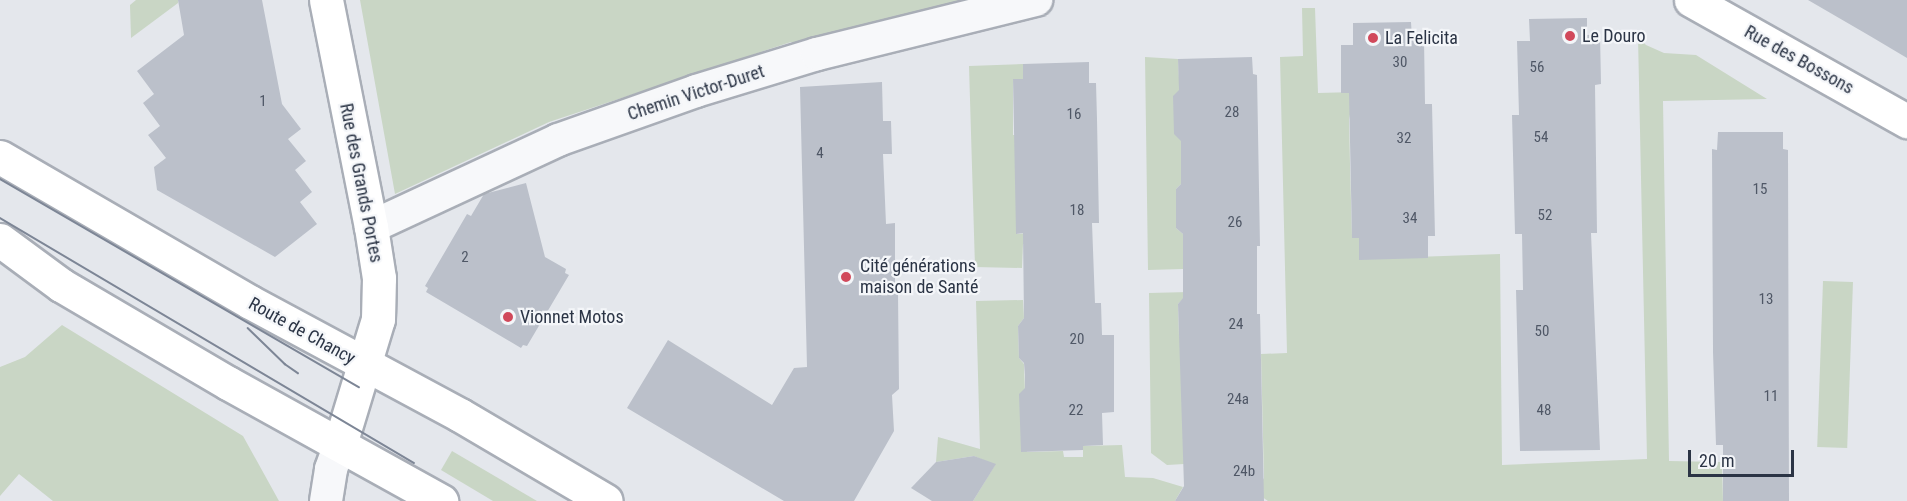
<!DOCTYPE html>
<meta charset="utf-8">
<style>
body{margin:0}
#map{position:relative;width:1907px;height:501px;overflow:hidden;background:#e4e7ec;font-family:"Roboto Condensed",sans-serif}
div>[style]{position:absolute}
.green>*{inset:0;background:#c9d6c5;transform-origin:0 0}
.building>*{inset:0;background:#bbc0ca}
.roads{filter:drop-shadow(2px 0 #a9aeb7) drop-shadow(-2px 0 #a9aeb7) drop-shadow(0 2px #a9aeb7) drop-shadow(0 -2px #a9aeb7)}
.street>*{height:32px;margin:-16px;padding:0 16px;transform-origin:16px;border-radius:16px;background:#f7f8fa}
.secondary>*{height:33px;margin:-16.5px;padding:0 16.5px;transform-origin:16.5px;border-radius:16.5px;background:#fff}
.tram>*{height:1.5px;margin:-0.75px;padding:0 0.75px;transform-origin:0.75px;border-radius:0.75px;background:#7d8696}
.dots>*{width:16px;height:16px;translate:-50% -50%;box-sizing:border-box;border:3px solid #f4f6f9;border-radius:50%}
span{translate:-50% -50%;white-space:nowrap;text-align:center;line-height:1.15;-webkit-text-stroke:4.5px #f4f6f9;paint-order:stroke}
.number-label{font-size:15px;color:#4f5766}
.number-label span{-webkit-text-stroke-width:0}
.poi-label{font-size:18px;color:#2b3445}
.left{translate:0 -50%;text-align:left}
.street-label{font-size:18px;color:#2b3445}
.scale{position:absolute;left:1688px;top:450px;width:106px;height:27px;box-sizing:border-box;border:3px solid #2b3445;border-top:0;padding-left:8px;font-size:18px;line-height:21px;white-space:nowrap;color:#2b3445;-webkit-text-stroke:4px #f4f6f9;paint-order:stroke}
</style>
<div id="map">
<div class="green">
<i style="clip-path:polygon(136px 0,178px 0,178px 3px,131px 38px,130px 5px)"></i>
<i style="clip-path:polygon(360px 0,972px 0,798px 46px,791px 42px,549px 122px,395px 194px)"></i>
<i style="clip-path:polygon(1302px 8px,1315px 8px,1318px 93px,1355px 92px,1349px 119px,1350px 164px,1352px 237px,1359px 238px,1359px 259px,1500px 254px,1502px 465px,1647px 459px,1638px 37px,1646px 45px,1664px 53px,1696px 55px,1767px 99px,1663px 101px,1669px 461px,1722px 462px,1723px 501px,1268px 501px,1255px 492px,1264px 478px,1261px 354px,1287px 353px,1280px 57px,1303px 56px)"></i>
<i style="clip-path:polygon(1145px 57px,1178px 59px,1179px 78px,1192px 140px,1181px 184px,1176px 189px,1176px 228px,1183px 234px,1183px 269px,1148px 270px)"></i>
<i style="clip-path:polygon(1023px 64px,1023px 79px,1013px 79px,1013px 135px,1024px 135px,1017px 234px,1027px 233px,1027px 244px,1023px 244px,1022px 268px,975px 267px,969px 66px)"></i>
<i style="left:1823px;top:281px;width:30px;height:166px;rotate:2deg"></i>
<i style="clip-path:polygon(1189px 292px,1178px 304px,1179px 336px,1186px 342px,1184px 464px,1167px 465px,1151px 453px,1149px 293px)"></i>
<i style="clip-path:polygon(1023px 300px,1024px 318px,1018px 326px,1019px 358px,1024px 364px,1027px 452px,1063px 451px,1064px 457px,1083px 457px,1083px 446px,1122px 445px,1125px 477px,1153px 478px,1183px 487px,1175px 501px,973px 501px,995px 465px,974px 456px,936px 462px,938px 437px,980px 449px,976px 301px)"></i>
<i style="clip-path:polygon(62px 325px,243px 436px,279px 501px,53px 501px,19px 474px,0 496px,0 367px,25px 357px)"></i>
<i style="clip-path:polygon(452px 451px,537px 501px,493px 501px,441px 470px)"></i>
</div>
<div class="building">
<i style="clip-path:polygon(178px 0,262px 0,282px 104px,301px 129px,288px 139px,306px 161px,295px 170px,312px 192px,300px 202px,317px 224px,275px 257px,157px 190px,154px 167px,166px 158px,148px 135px,160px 126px,143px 103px,154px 94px,137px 71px,184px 35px)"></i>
<i style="clip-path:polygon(1808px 0,1907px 0,1907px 58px,1870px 36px)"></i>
<i style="clip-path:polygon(1587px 18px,1587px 35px,1600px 34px,1601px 84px,1595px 85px,1597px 233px,1591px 233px,1600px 450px,1520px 451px,1516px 290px,1523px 290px,1522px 234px,1515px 234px,1512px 115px,1519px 115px,1517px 41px,1530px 41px,1529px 19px)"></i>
<i style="clip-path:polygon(1411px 22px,1412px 38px,1424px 38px,1425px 104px,1432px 104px,1435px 236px,1428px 236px,1428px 258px,1359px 260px,1359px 238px,1352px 238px,1349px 93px,1341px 93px,1341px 45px,1353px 45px,1353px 23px)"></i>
<i style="clip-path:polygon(1252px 57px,1253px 74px,1257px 75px,1260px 246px,1257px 246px,1257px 314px,1260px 314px,1264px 501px,1175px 501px,1184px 486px,1178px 304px,1183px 298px,1183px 234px,1176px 228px,1176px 189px,1181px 184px,1181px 141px,1174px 134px,1173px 96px,1179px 90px,1178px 59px)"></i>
<i style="clip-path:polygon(1089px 62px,1089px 83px,1096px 83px,1097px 119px,1099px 223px,1092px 223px,1095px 303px,1101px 303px,1102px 335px,1114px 335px,1114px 412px,1102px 413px,1103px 445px,1083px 446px,1083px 450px,1021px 452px,1019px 394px,1025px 388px,1025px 375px,1024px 363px,1019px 358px,1018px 326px,1024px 318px,1023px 233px,1016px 234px,1013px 79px,1023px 79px,1023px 64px)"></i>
<i style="clip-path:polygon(882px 82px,883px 121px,891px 121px,892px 154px,883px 154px,886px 224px,895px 223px,895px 293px,898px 293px,899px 389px,892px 395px,894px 431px,854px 501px,784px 501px,627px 408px,668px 340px,772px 405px,794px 368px,807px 367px,800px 87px)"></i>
<i style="clip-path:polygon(1718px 132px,1783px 132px,1783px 149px,1788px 150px,1789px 501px,1723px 501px,1723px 445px,1716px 445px,1713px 352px,1712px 149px,1717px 150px)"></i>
<i style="clip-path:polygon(526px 183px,545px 257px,566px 269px,565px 273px,569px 275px,527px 346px,523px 345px,521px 348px,426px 292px,428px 288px,425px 286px,467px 214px,471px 216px,484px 194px)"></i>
<i style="clip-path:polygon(974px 456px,996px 464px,973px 501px,932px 501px,911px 488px,936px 462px)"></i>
</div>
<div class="roads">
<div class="street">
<i style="left:371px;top:227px;width:206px;rotate:-24.9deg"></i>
<i style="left:558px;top:140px;width:146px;rotate:-19.5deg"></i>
<i style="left:696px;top:91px;width:127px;rotate:-17deg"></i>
<i style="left:817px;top:54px;width:226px;rotate:-13.9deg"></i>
<i style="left:326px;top:501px;width:32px;rotate:-81deg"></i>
<i style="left:331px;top:469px;width:27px;rotate:-70deg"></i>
</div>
<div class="secondary">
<i style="left:326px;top:0;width:231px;rotate:78.8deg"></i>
<i style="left:371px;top:227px;width:52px;rotate:81.1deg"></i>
<i style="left:379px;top:278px;width:41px;rotate:91.4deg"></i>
<i style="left:378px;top:319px;width:131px;rotate:106.9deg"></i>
<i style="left:1691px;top:0;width:248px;rotate:29.3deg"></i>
<i style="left:0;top:157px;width:289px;rotate:30.1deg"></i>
<i style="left:250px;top:302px;width:238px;rotate:28.3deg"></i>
<i style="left:460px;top:415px;width:169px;rotate:30.5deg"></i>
<i style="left:0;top:240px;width:76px;rotate:36.4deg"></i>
<i style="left:61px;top:285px;width:194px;rotate:30.4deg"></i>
<i style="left:228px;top:383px;width:244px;rotate:29deg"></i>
</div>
</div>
<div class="tram">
<i style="left:0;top:179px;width:415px;rotate:30.1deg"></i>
<i style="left:0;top:218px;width:481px;rotate:30.6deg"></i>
<i style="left:248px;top:328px;width:52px;rotate:44.2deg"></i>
<i style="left:285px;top:364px;width:16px;rotate:35deg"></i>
</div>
<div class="dots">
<i style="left:1570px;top:36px;background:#d1495b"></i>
<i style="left:1373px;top:38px;background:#d1495b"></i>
<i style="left:846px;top:277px;background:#d1495b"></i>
<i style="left:508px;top:317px;background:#d1495b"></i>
</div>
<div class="number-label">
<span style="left:1400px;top:63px">30</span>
<span style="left:1537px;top:68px">56</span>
<span style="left:263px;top:102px">1</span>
<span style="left:1232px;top:113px">28</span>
<span style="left:1074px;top:115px">16</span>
<span style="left:1541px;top:138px">54</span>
<span style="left:1404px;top:139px">32</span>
<span style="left:820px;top:154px">4</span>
<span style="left:1760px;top:190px">15</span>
<span style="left:1077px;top:211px">18</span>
<span style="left:1545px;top:216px">52</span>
<span style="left:1410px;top:219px">34</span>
<span style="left:1235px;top:223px">26</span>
<span style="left:465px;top:258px">2</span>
<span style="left:1766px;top:300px">13</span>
<span style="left:1236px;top:325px">24</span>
<span style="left:1542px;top:332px">50</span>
<span style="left:1077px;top:340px">20</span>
<span style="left:1771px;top:397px">11</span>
<span style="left:1238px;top:400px">24a</span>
<span style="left:1076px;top:411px">22</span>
<span style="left:1544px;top:411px">48</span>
<span style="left:1244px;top:472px">24b</span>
</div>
<div class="poi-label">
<span class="left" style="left:1582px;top:36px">Le Douro</span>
<span class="left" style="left:1385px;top:38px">La Felicita</span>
<span class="left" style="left:860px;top:277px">Cité générations<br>maison de Santé</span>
<span class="left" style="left:520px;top:317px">Vionnet Motos</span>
</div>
<div class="street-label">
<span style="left:1799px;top:60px;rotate:29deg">Rue des Bossons</span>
<span style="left:696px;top:93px;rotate:-18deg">Chemin Victor-Duret</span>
<span style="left:361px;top:183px;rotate:79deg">Rue des Grands Portes</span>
<span style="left:302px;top:331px;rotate:29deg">Route de Chancy</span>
</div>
<div class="scale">20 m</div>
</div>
